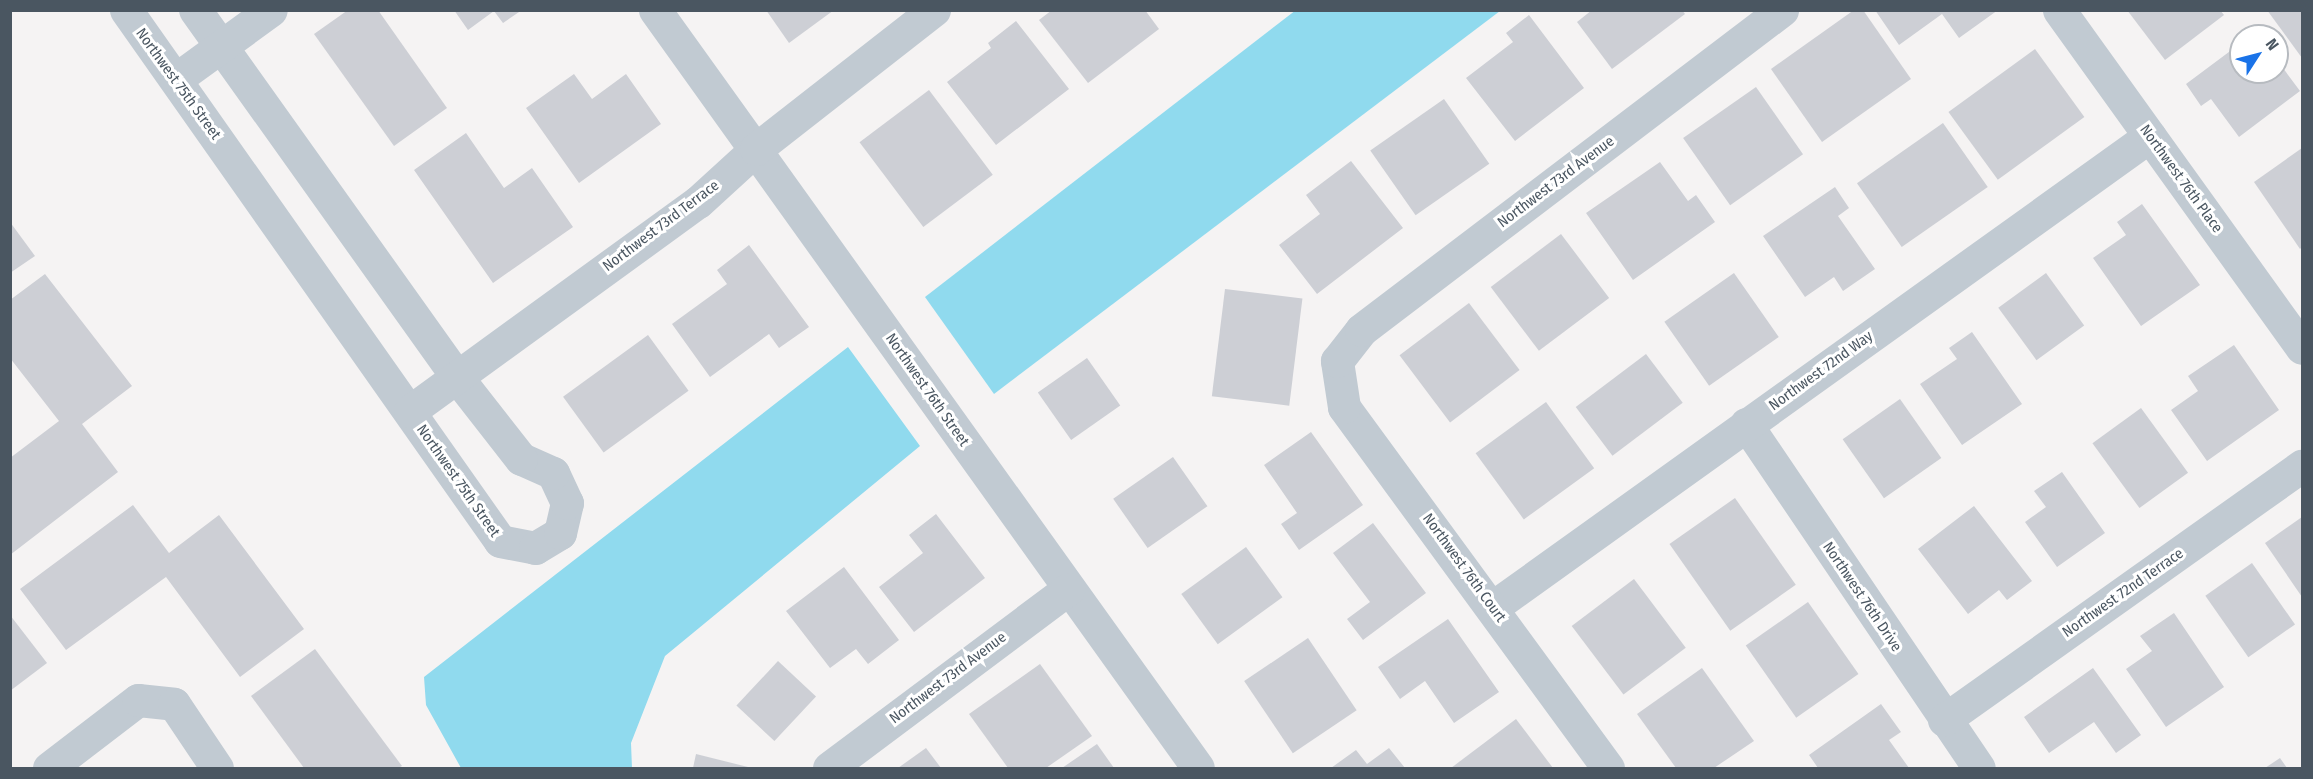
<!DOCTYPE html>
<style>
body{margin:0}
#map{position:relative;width:2313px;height:779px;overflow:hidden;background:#f5f3f3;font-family:"Fira Sans Condensed",sans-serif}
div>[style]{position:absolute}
.water>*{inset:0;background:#90daee}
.building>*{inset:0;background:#cdcfd5;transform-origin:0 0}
.minor>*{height:33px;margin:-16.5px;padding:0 16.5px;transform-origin:16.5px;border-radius:16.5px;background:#c1cad2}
span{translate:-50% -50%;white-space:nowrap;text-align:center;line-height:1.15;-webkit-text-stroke:6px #fff;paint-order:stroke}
.street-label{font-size:15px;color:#4a5661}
.frame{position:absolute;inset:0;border:12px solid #4a5661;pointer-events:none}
.north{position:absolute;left:2229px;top:24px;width:60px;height:60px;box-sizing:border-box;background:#fff;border:2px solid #b7bbc0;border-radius:50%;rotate:54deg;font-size:16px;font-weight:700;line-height:24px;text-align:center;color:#4a5661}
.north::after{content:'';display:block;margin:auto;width:21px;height:27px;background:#1a73e8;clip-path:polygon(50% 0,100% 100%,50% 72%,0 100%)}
</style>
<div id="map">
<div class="water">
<i style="clip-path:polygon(1296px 10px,1500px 11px,994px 394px,925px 297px)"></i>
<i style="clip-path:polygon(848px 347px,920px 446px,665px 656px,631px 743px,632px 768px,461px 768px,426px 705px,424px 677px)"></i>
</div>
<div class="building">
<i style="clip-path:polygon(348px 10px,378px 10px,447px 108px,394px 146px,314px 34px)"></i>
<i style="clip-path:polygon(454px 10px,522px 10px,503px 23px,494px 11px,468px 30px)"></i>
<i style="clip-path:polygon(766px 10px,834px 10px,789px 43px)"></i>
<i style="clip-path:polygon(1052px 10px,1145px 10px,1159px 29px,1088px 83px,1039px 20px)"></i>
<i style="clip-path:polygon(1592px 10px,1682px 10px,1685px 14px,1612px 69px,1577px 22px)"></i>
<i style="clip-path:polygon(1854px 10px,1863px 10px,1911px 79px,1822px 142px,1771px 69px)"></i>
<i style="clip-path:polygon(1875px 10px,1998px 10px,1959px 38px,1942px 14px,1899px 45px)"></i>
<i style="clip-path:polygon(2127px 10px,2220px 10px,2224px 15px,2165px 60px)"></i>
<i style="clip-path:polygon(2267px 10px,2302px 10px,2302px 58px)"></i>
<i style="clip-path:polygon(1529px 15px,1584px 88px,1515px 141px,1466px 78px,1513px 42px,1506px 33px)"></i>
<i style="clip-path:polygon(1016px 21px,1069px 89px,996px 145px,947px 82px,991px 48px,988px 43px)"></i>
<i style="clip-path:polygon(2241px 43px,2241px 72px,2277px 72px,2277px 60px,2300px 91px,2239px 137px,2211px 99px,2201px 106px,2186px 84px)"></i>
<i style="left:2035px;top:49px;width:84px;height:107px;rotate:54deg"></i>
<i style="clip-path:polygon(574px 74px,592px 99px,626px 74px,661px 124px,579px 183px,526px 108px)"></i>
<i style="left:1756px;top:87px;width:82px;height:89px;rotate:55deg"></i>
<i style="left:929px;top:90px;width:106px;height:87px;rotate:53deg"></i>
<i style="left:1444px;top:99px;width:79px;height:90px;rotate:55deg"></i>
<i style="left:1943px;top:123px;width:78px;height:105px;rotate:55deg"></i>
<i style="clip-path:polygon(466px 133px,504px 188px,532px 168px,573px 227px,493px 283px,414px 170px)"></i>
<i style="clip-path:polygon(2302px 148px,2302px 247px,2300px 249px,2254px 182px)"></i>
<i style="clip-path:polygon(1351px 161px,1403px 228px,1317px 294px,1279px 245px,1320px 214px,1306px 195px)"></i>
<i style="clip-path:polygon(1660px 162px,1688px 201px,1696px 195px,1715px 222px,1633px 280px,1586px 213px)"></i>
<i style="clip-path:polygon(1835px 187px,1849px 208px,1838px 216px,1875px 269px,1843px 291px,1834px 277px,1805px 297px,1763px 236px)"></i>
<i style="clip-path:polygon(2142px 204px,2200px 285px,2141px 326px,2093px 258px,2126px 235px,2117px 222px)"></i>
<i style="clip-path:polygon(10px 222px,35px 256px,10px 273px)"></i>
<i style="left:1561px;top:234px;width:80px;height:88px;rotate:53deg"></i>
<i style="clip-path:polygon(749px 245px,809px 327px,779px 348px,769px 334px,710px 377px,672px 324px,727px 284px,717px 270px)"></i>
<i style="left:1734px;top:273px;width:78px;height:85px;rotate:55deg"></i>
<i style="left:2046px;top:273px;width:65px;height:59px;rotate:54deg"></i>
<i style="clip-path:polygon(45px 274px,132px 386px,82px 424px,118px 472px,10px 555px,10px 458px,59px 421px,10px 358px,10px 300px)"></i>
<i style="left:1225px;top:289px;width:78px;height:108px;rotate:7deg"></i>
<i style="left:1469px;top:303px;width:84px;height:87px;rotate:53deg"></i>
<i style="clip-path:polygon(1972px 332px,2022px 404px,1962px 445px,1920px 384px,1957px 359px,1949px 348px)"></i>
<i style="left:648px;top:335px;width:69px;height:105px;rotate:54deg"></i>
<i style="clip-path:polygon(2234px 345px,2279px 410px,2207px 461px,2171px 410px,2198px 391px,2188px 376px)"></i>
<i style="left:1646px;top:354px;width:61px;height:88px;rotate:53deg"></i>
<i style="left:1087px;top:358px;width:58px;height:60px;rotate:55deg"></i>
<i style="left:1900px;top:399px;width:72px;height:70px;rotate:55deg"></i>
<i style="left:1546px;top:402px;width:82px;height:87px;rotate:54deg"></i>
<i style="left:2141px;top:408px;width:80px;height:60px;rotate:54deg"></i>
<i style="clip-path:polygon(1311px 432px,1363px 505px,1299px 550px,1281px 524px,1297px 513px,1264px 465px)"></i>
<i style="left:1173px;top:457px;width:60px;height:73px;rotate:55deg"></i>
<i style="clip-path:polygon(2062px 472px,2105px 533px,2057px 567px,2025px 522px,2046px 507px,2034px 491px)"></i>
<i style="left:1735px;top:498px;width:106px;height:80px;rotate:55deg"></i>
<i style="clip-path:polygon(133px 505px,169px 553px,219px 515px,304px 629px,240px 677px,166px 577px,66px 650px,20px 589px)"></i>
<i style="clip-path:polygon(1974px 506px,2032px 581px,2007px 600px,1999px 590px,1968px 614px,1918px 549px)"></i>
<i style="clip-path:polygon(936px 514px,985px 578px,914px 632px,879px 587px,923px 553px,909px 535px)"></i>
<i style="clip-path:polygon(2302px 517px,2302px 597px,2265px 543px)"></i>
<i style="clip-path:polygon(1373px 523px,1426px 593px,1363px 640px,1347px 619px,1370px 602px,1333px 553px)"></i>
<i style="left:1246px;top:547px;width:62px;height:80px;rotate:54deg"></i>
<i style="left:2252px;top:563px;width:75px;height:57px;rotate:55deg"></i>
<i style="clip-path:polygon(844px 567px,899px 640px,868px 664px,856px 649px,830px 668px,786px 611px)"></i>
<i style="left:1634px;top:579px;width:86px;height:78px;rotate:53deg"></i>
<i style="left:1808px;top:602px;width:88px;height:76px;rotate:55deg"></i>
<i style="clip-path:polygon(2174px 613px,2224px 687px,2166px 727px,2126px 669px,2152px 651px,2140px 636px)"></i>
<i style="clip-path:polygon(10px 615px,47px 663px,10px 691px)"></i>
<i style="clip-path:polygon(1448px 619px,1499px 692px,1454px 723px,1425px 681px,1400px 699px,1378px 667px)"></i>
<i style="left:1308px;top:638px;width:87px;height:77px;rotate:56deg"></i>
<i style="clip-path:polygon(315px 649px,402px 766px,398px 768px,304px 768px,251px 696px)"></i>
<i style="left:778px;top:661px;width:52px;height:61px;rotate:43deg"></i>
<i style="clip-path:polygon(1040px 664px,1092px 736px,1046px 768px,1008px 768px,969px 714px)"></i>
<i style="clip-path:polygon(1702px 668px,1754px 741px,1714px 768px,1676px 768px,1637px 714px)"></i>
<i style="clip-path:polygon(2093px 668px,2141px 735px,2116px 753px,2094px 722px,2049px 753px,2024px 717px)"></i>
<i style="clip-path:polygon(1881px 704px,1901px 732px,1889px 740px,1909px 768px,1818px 768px,1809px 755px)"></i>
<i style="clip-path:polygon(1516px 719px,1553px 768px,1451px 768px)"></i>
<i style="clip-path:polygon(1097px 744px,1114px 768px,1062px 768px)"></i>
<i style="clip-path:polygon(926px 748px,941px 768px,898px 768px)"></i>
<i style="clip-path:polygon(1389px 748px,1405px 768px,1331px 768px,1356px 750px,1367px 764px)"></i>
<i style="clip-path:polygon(696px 754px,752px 768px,693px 768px)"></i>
<i style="clip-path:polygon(2280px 758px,2287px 768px,2265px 768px)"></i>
</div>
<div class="minor">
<i style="left:126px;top:10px;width:649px;rotate:54.84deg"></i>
<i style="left:500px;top:541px;width:36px;rotate:11deg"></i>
<i style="left:535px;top:548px;width:29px;rotate:-31deg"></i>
<i style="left:560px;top:533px;width:31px;rotate:-77deg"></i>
<i style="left:567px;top:503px;width:33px;rotate:-115deg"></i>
<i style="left:553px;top:473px;width:35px;rotate:-156deg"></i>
<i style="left:521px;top:459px;width:104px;rotate:-128deg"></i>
<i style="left:457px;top:377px;width:451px;rotate:-125.5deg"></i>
<i style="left:655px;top:10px;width:932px;rotate:54.38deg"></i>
<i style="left:2059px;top:10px;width:416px;rotate:54.3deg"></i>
<i style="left:176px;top:79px;width:117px;rotate:-36deg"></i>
<i style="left:410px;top:411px;width:356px;rotate:-36deg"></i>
<i style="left:698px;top:202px;width:79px;rotate:-42.4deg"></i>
<i style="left:756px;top:149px;width:226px;rotate:-38deg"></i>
<i style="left:1746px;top:424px;width:415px;rotate:55.9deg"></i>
<i style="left:1493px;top:607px;width:808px;rotate:-35.64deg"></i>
<i style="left:1944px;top:720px;width:439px;rotate:-35.4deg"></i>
<i style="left:49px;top:768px;width:112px;rotate:-37.4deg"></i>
<i style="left:138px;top:700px;width:36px;rotate:6deg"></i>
<i style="left:174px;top:704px;width:77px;rotate:56.1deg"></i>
<i style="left:829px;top:768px;width:299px;rotate:-36.8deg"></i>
<i style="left:1608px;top:768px;width:447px;rotate:-126.2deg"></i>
<i style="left:1344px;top:407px;width:47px;rotate:-98.7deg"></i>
<i style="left:1337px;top:361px;width:39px;rotate:-52deg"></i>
<i style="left:1361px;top:330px;width:529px;rotate:-37.24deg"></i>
</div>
<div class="street-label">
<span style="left:178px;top:84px;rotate:54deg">Northwest 75th Street</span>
<span style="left:2181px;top:179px;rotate:54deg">Northwest 76th Place</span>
<span style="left:1556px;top:182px;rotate:-37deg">Northwest 73rd Avenue</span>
<span style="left:661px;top:226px;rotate:-37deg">Northwest 73rd Terrace</span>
<span style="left:1821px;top:371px;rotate:-36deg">Northwest 72nd Way</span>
<span style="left:927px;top:390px;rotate:55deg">Northwest 76th Street</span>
<span style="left:458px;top:481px;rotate:55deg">Northwest 75th Street</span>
<span style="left:1464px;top:568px;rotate:54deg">Northwest 76th Court</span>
<span style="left:2123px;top:593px;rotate:-35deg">Northwest 72nd Terrace</span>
<span style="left:1862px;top:597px;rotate:56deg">Northwest 76th Drive</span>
<span style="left:948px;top:678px;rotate:-37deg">Northwest 73rd Avenue</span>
</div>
<div class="frame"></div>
<div class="north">N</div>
</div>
